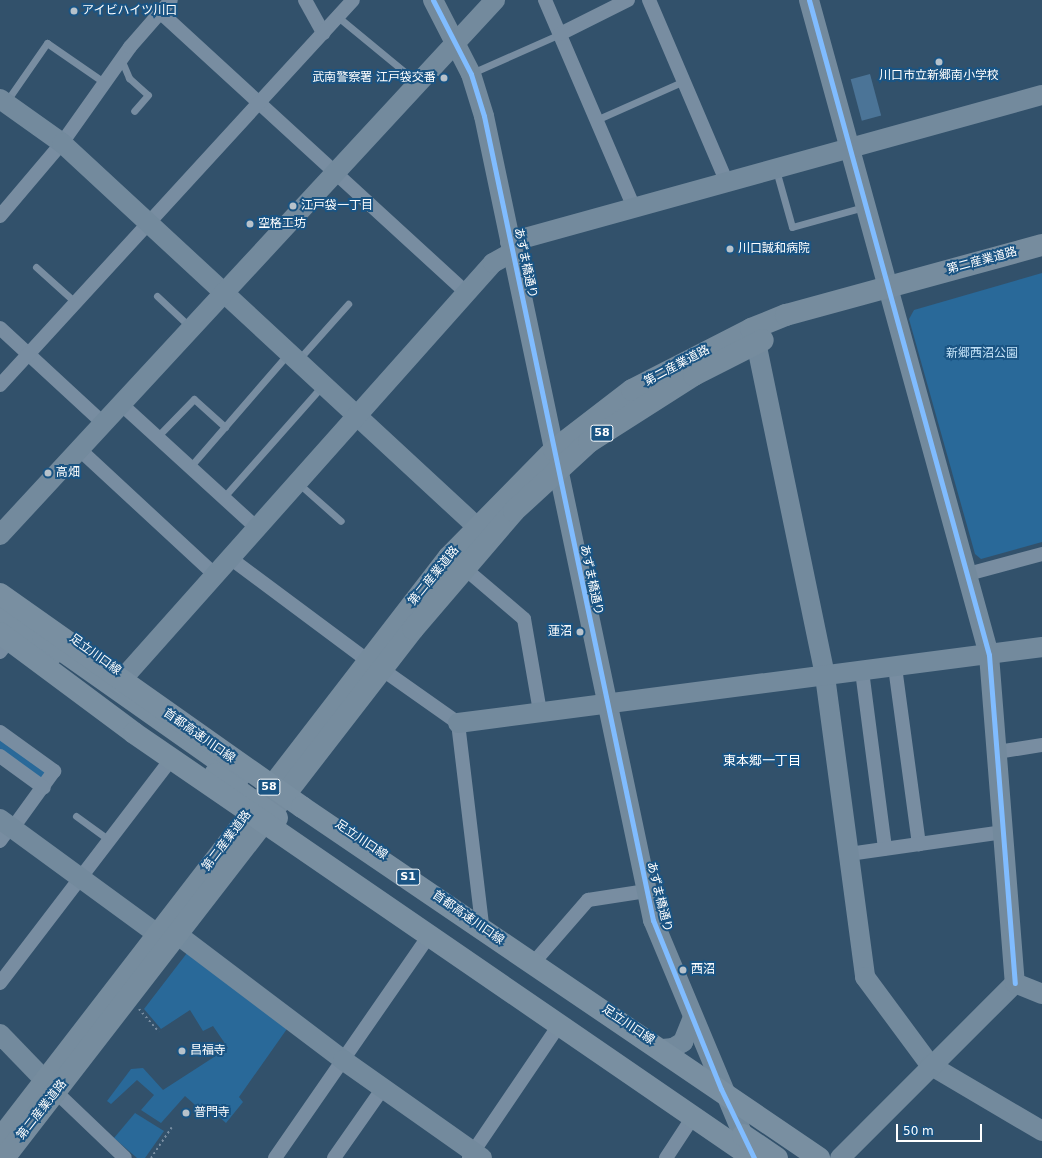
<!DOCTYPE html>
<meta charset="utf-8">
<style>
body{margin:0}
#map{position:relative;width:1042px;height:1158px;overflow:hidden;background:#32516b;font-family:"DejaVu Sans","Noto Sans JP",sans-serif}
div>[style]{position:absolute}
.green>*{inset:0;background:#296999}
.water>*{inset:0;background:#4b7497;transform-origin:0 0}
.path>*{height:2px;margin-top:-1px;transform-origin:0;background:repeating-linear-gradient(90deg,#788da1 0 2px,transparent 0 5px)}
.lane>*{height:7px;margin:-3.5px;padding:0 3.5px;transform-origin:3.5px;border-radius:3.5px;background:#788da1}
.street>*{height:14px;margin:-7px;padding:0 7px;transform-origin:7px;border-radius:7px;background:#788da1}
.secondary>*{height:20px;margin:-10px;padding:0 10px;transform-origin:10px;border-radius:10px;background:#738a9d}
.primary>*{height:22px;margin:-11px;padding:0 11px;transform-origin:11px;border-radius:11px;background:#768c9e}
.highway>*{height:22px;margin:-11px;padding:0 11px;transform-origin:11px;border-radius:11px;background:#798fa1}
.highway-bridge>*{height:22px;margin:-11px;padding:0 11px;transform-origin:11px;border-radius:11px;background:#798fa1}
.cycleway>*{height:5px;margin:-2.5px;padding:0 2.5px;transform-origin:2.5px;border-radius:2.5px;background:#80bcff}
.dots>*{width:11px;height:11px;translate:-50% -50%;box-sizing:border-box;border:2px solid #1a5483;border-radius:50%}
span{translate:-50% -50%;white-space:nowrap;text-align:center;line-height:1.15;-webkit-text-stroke:4px #1a5483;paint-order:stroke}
.shield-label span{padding:1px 3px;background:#1a5483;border:1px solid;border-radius:3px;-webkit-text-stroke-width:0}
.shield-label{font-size:11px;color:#fff;font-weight:700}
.poi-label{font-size:12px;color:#fff}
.left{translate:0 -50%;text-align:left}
.right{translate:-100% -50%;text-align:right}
.street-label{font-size:12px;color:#fff}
.park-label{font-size:12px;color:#c3e2f8}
.neighbourhood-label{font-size:13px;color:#fff}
.scale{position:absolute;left:896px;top:1124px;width:86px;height:18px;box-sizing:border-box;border:2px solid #fff;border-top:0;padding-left:5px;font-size:12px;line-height:14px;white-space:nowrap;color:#fff;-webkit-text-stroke:3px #1a5483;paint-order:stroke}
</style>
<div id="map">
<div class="green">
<i style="clip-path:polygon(1042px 273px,1042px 542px,981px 559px,975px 554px,909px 319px,914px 310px)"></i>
<i style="clip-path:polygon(0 737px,49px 772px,45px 781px,0 751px)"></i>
<i style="clip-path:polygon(187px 953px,289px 1026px,239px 1097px,243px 1102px,226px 1123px,208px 1107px,203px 1112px,185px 1096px,161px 1123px,141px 1110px,154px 1095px,137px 1080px,111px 1104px,107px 1101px,131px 1069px,143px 1068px,163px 1090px,228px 1048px,213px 1026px,203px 1031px,190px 1010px,161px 1029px,144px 1009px)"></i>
<i style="clip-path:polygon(135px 1113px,164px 1131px,145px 1158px,137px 1158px,114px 1138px)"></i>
</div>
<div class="water">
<i style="left:870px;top:74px;width:43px;height:20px;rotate:75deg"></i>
</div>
<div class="path">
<i style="left:139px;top:1009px;width:30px;rotate:49deg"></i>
<i style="left:151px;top:1158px;width:37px;rotate:-56deg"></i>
</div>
<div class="lane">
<i style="left:338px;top:17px;width:104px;rotate:39.5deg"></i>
<i style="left:121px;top:59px;width:21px;rotate:67deg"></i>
<i style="left:129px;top:78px;width:25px;rotate:42deg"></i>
<i style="left:148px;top:95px;width:21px;rotate:131deg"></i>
<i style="left:472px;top:73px;width:96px;rotate:-23.9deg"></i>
<i style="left:6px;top:102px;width:72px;rotate:-55.2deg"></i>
<i style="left:47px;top:43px;width:70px;rotate:34.6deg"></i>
<i style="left:596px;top:120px;width:96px;rotate:-23.9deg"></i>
<i style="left:776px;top:170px;width:59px;rotate:74.3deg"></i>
<i style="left:792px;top:227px;width:75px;rotate:-15.5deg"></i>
<i style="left:36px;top:267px;width:54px;rotate:42deg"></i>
<i style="left:157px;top:296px;width:45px;rotate:43.2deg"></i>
<i style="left:299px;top:359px;width:74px;rotate:-48.3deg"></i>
<i style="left:157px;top:437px;width:53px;rotate:-45.8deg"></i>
<i style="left:194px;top:399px;width:42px;rotate:42.1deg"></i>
<i style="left:190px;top:467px;width:150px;rotate:-49.1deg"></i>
<i style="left:298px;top:483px;width:57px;rotate:41.5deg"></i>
<i style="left:223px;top:498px;width:149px;rotate:-48.5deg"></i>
<i style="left:76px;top:816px;width:41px;rotate:36deg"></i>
</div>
<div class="street">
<i style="left:305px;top:0;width:38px;rotate:61deg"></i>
<i style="left:545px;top:0;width:226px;rotate:66.8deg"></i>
<i style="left:649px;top:0;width:199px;rotate:66.9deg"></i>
<i style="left:160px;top:12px;width:415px;rotate:42.5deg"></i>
<i style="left:560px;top:34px;width:76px;rotate:-26.6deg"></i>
<i style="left:0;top:216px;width:96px;rotate:-49.7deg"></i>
<i style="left:62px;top:143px;width:118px;rotate:-54.7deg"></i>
<i style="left:130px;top:47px;width:62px;rotate:-48.9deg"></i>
<i style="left:0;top:328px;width:140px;rotate:42.7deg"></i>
<i style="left:0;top:385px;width:522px;rotate:-47.48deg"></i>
<i style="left:121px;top:404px;width:184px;rotate:42.4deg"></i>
<i style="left:79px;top:449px;width:185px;rotate:42.8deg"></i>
<i style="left:230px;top:558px;width:171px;rotate:36.7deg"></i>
<i style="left:463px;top:567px;width:80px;rotate:40.4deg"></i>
<i style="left:524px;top:619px;width:94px;rotate:80.2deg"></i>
<i style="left:968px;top:574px;width:77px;rotate:-15.1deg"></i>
<i style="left:0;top:652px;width:10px;rotate:-53deg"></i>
<i style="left:895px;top:667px;width:179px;rotate:82.3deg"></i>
<i style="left:383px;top:670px;width:92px;rotate:35.2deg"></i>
<i style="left:458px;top:723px;width:203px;rotate:83.2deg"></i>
<i style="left:862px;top:671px;width:179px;rotate:82.6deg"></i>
<i style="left:0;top:732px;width:67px;rotate:35.8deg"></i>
<i style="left:54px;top:771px;width:72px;rotate:125.9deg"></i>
<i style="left:997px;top:752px;width:46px;rotate:-8.8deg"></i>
<i style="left:0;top:756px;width:54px;rotate:36deg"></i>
<i style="left:0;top:841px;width:17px;rotate:-54deg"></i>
<i style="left:849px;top:854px;width:156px;rotate:-8.1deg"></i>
<i style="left:535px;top:961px;width:81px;rotate:-49deg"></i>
<i style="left:588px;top:900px;width:59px;rotate:-8.8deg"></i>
<i style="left:0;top:983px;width:278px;rotate:-52.6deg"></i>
<i style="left:56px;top:1092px;width:95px;rotate:43.7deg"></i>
<i style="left:275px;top:1158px;width:264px;rotate:-55.3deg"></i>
<i style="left:334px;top:1158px;width:85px;rotate:-55deg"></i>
<i style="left:469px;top:1158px;width:153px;rotate:-55.9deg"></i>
<i style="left:666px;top:1158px;width:42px;rotate:-56.7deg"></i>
</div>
<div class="secondary">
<i style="left:433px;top:0;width:83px;rotate:62.8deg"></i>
<i style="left:471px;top:74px;width:44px;rotate:72.8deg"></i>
<i style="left:484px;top:116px;width:822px;rotate:78.13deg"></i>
<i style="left:653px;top:920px;width:248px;rotate:67.3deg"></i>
<i style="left:809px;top:0;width:679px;rotate:74.63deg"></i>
<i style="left:989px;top:655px;width:329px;rotate:85.5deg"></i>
<i style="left:0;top:99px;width:76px;rotate:35.4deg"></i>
<i style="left:62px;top:143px;width:564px;rotate:42.77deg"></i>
<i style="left:510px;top:242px;width:552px;rotate:-15.45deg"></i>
<i style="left:756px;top:342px;width:341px;rotate:78.3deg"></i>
<i style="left:825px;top:676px;width:304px;rotate:82.4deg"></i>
<i style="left:865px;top:977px;width:109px;rotate:53.5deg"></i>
<i style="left:930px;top:1065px;width:130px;rotate:30.5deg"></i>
<i style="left:0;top:535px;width:729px;rotate:-47.22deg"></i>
<i style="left:125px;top:676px;width:553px;rotate:-48.3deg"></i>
<i style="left:493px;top:263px;width:23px;rotate:-29deg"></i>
<i style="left:458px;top:723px;width:589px;rotate:-7.41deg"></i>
<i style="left:0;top:819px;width:195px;rotate:36.2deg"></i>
<i style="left:178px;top:935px;width:207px;rotate:37.1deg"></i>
<i style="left:343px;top:1060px;width:170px;rotate:35.2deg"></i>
<i style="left:0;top:1034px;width:81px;rotate:46deg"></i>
<i style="left:663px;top:1049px;width:10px;rotate:-6deg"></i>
<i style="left:673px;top:1048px;width:12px;rotate:-31deg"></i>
<i style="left:683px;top:1042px;width:24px;rotate:-68deg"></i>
<i style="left:840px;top:1158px;width:247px;rotate:-45deg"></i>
<i style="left:1015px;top:983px;width:29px;rotate:22deg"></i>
</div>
<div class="primary">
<i style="left:0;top:1139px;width:735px;rotate:-52.35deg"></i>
<i style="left:449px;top:557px;width:150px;rotate:-45.5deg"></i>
<i style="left:554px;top:450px;width:98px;rotate:-37.6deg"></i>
<i style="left:632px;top:390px;width:134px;rotate:-27.1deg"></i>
<i style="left:751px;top:329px;width:38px;rotate:-22deg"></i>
<i style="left:786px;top:315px;width:265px;rotate:-15.3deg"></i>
<i style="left:4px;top:1158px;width:669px;rotate:-52.29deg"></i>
<i style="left:413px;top:629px;width:155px;rotate:-49.4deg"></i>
<i style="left:514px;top:511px;width:102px;rotate:-42.6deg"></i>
<i style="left:589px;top:442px;width:125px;rotate:-32.5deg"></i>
<i style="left:694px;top:375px;width:77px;rotate:-26.9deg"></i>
</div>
<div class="highway">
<i style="left:0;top:617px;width:64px;rotate:36.2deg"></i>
<i style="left:43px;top:637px;width:241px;rotate:35.2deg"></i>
<i style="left:215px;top:774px;width:76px;rotate:35.4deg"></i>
</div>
<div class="highway-bridge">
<i style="left:0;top:594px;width:370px;rotate:35.2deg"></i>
<i style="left:302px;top:807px;width:625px;rotate:34.17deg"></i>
<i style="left:0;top:633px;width:167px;rotate:36.7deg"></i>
<i style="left:134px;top:733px;width:751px;rotate:34.47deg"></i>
<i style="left:743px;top:1135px;width:41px;rotate:34.1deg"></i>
</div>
<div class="cycleway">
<i style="left:433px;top:0;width:83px;rotate:62.8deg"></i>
<i style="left:471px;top:74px;width:44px;rotate:72.8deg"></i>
<i style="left:484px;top:116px;width:822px;rotate:78.13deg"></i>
<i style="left:653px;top:920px;width:182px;rotate:68.1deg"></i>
<i style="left:721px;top:1089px;width:76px;rotate:64.4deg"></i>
<i style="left:809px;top:0;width:679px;rotate:74.63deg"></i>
<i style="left:989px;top:655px;width:329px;rotate:85.5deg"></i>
</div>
<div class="dots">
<i style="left:74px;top:11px;background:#b7c2cb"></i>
<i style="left:939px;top:62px;background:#b7c2cb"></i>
<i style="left:444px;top:78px;background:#b7c2cb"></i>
<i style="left:293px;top:206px;background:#b7c2cb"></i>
<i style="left:250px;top:224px;background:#b7c2cb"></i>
<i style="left:730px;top:249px;background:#b7c2cb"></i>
<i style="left:48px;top:473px;background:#b7c2cb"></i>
<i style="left:580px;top:632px;background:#b7c2cb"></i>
<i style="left:683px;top:970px;background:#b7c2cb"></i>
<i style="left:182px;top:1051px;background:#b7c2cb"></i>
<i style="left:186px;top:1113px;background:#b7c2cb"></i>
</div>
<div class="shield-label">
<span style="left:602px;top:433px">58</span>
<span style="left:269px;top:787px">58</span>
<span style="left:408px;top:877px">S1</span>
</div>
<div class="poi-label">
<span class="left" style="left:82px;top:11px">アイビハイツ川口</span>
<span style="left:939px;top:76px">川口市立新郷南小学校</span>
<span class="right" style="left:436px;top:78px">武南警察署 江戸袋交番</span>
<span class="left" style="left:301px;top:206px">江戸袋一丁目</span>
<span class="left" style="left:258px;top:224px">空格工坊</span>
<span class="left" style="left:738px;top:249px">川口誠和病院</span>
<span class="left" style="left:56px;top:473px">高畑</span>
<span class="right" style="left:572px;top:632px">蓮沼</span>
<span class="left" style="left:691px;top:970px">西沼</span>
<span class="left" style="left:190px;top:1051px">昌福寺</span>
<span class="left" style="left:194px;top:1113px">普門寺</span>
</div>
<div class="street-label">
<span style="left:982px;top:261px;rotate:-15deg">第二産業道路</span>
<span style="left:525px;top:263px;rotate:78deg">あずま橋通り</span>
<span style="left:677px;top:366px;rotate:-28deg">第二産業道路</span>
<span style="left:434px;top:576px;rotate:-51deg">第二産業道路</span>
<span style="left:591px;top:580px;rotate:78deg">あずま橋通り</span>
<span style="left:95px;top:655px;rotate:36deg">足立川口線</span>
<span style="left:199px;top:736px;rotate:35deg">首都高速川口線</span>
<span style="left:361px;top:840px;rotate:34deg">足立川口線</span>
<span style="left:227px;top:841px;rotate:-53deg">第二産業道路</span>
<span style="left:659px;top:897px;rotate:76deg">あずま橋通り</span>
<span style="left:468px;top:918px;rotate:35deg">首都高速川口線</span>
<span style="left:628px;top:1025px;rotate:34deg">足立川口線</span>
<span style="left:42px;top:1110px;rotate:-52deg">第二産業道路</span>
</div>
<div class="park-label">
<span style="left:982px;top:354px">新郷西沼公園</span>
</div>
<div class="neighbourhood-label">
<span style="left:762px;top:761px">東本郷一丁目</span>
</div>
<div class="scale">50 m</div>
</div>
